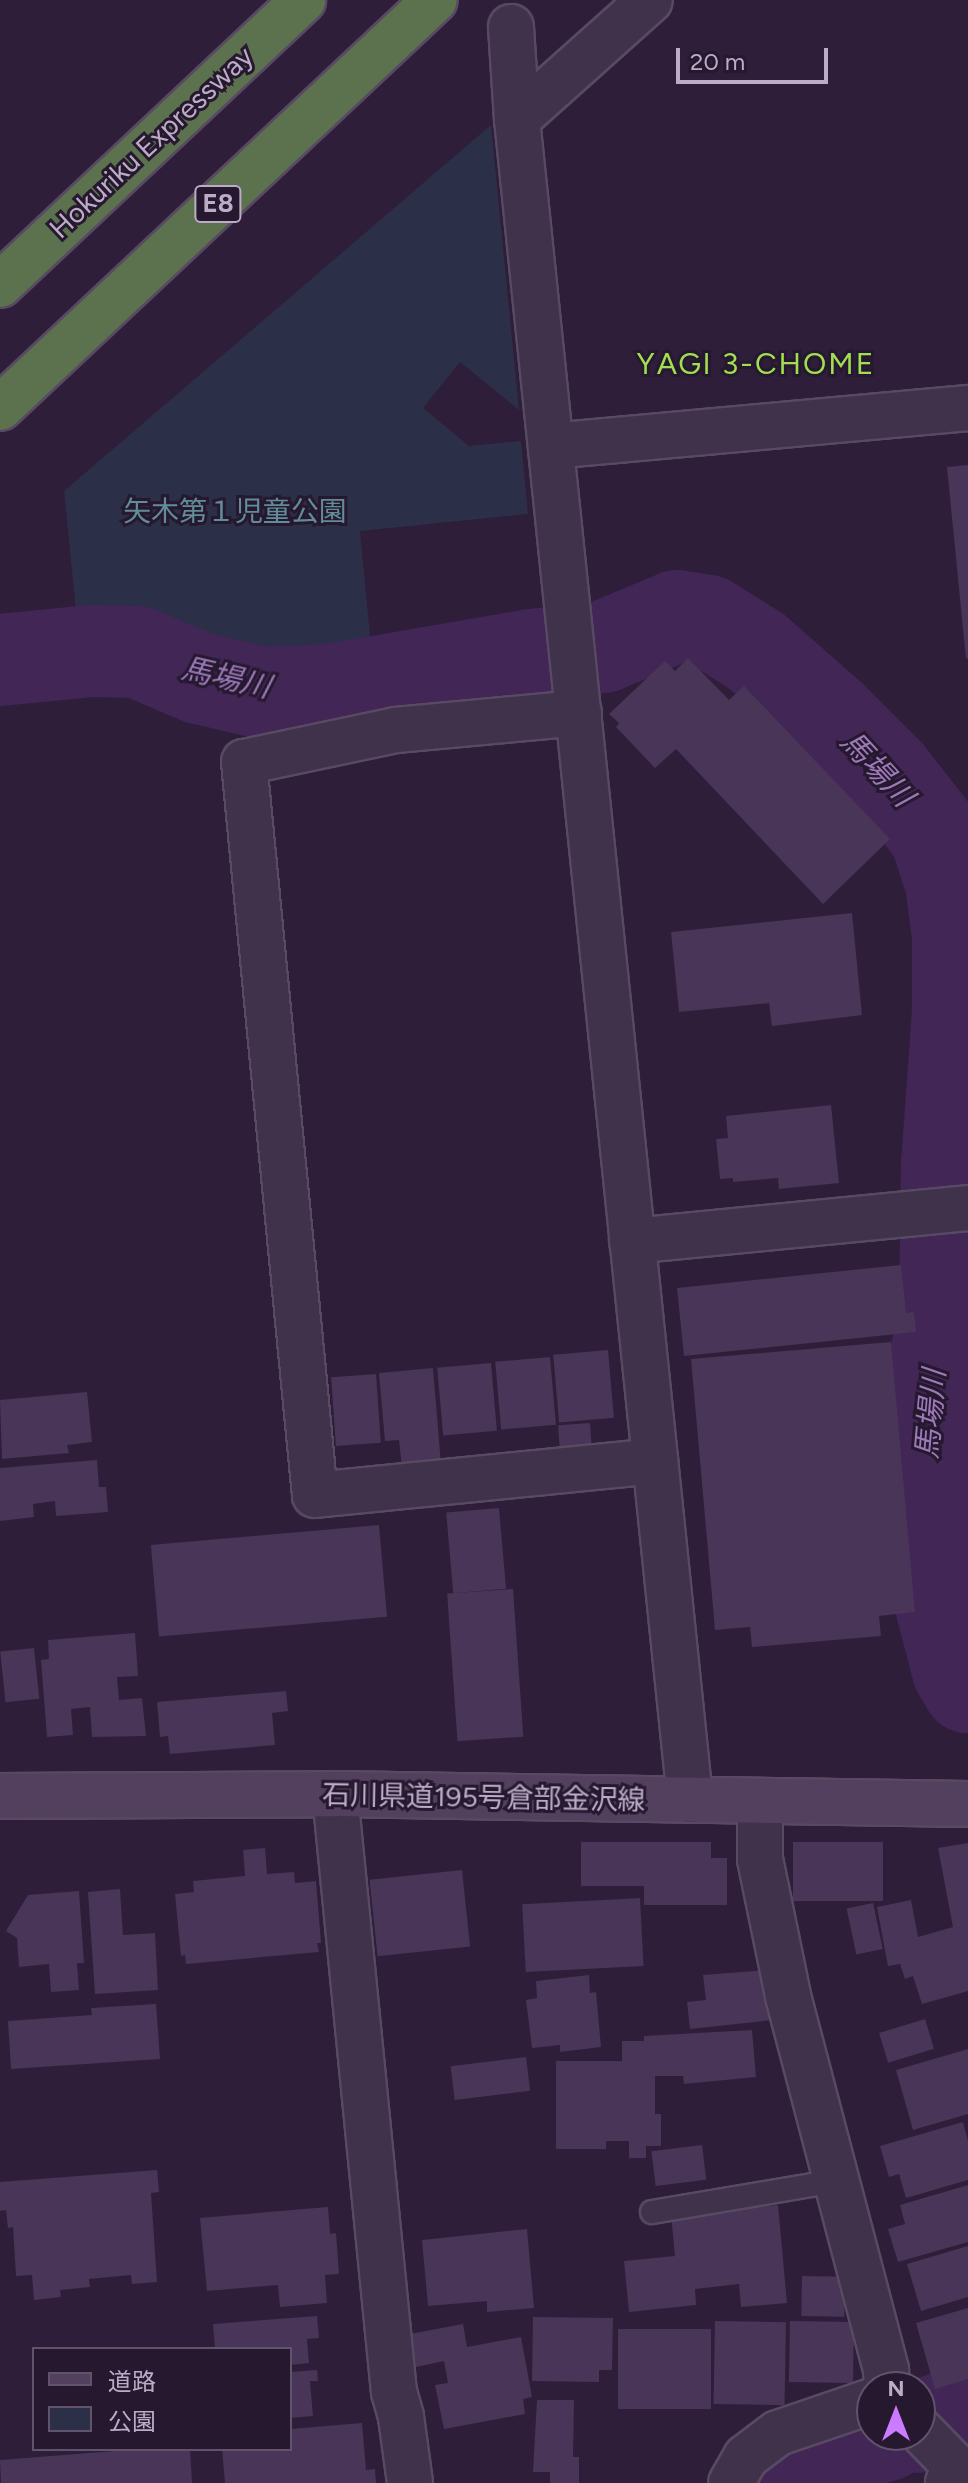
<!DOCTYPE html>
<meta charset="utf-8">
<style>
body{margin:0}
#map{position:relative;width:968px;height:2483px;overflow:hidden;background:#2e1e3a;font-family:Figtree,"Noto Sans JP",sans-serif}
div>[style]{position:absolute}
.green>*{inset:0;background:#2c2f48}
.stream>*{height:16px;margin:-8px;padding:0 8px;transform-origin:8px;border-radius:8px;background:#422656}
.river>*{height:92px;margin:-46px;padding:0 46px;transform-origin:46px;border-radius:46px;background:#422656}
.building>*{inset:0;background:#483557;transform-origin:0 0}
.roads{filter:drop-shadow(2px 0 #584a62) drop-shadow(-2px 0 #584a62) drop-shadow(0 2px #584a62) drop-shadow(0 -2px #584a62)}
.lane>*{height:22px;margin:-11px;padding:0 11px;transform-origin:11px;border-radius:11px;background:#40324a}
.street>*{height:44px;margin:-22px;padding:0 22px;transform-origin:22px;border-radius:22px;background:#40324a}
.secondary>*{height:44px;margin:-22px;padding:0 22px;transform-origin:22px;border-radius:22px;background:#53405e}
.highway>*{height:44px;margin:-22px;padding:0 22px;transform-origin:22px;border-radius:22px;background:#5c714e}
span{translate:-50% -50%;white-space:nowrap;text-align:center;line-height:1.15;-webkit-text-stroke:6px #25182f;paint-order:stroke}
.shield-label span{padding:2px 6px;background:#25182f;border:2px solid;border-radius:6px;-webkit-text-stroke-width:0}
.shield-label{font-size:26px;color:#bdacc7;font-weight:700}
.street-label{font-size:28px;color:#bdacc7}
.park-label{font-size:28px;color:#618d9a}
.neighbourhood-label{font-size:30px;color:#a1de50;letter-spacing:2px}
.water-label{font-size:30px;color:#9c79b7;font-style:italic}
.legend{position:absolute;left:32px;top:2347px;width:260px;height:104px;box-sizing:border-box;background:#25182f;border:2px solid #62536c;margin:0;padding:10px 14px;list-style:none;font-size:24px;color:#bdacc7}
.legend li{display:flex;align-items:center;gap:16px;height:40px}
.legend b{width:40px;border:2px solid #62536c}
.north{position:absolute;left:856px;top:2371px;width:80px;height:80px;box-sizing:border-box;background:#25182f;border:2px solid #62536c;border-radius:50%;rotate:0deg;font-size:22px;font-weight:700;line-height:32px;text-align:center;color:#bdacc7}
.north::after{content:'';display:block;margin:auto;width:28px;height:36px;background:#cc7aff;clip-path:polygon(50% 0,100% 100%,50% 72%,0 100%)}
.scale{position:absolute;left:676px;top:48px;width:152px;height:36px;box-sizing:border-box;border:4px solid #bdacc7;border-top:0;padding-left:10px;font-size:24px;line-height:28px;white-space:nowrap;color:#bdacc7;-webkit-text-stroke:6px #25182f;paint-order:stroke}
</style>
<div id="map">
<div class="green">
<i style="clip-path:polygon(491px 125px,519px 410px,460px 362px,423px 408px,469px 446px,521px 441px,528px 514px,360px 531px,371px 646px,321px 657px,282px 658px,252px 652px,157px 619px,121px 617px,77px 621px,64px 491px)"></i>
</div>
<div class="stream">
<i style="left:947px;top:1165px;width:21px;rotate:-5deg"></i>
</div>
<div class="river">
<i style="left:0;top:660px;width:91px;rotate:-5.6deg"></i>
<i style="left:91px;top:651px;width:47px;rotate:1.2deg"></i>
<i style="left:138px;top:652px;width:66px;rotate:23.1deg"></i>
<i style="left:199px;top:678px;width:66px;rotate:13.2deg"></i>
<i style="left:263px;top:693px;width:66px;rotate:-2.6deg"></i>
<i style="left:329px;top:690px;width:206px;rotate:-9.8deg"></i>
<i style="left:532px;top:655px;width:71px;rotate:-6.4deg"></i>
<i style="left:603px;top:647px;width:80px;rotate:-22.7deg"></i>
<i style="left:677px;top:616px;width:31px;rotate:9deg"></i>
<i style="left:708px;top:621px;width:57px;rotate:32deg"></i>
<i style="left:756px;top:651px;width:100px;rotate:41.3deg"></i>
<i style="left:831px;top:717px;width:81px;rotate:45deg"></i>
<i style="left:888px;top:774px;width:76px;rotate:51.9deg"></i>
<i style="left:935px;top:834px;width:52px;rotate:71.9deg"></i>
<i style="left:951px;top:883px;width:53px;rotate:82.5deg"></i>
<i style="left:958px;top:936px;width:75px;rotate:90deg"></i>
<i style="left:958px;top:1011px;width:154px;rotate:94.1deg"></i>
<i style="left:947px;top:1165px;width:144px;rotate:90.8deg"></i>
<i style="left:945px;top:1309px;width:108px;rotate:101.2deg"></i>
<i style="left:924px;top:1415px;width:86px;rotate:88.7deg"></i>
<i style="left:926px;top:1501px;width:94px;rotate:82.6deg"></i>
<i style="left:938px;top:1594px;width:79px;rotate:75.3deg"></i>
<i style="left:958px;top:1670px;width:20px;rotate:60deg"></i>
<i style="left:920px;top:2427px;width:52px;rotate:-21.6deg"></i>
<i style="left:776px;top:2483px;width:33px;rotate:-45deg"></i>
<i style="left:799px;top:2460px;width:91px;rotate:-15.9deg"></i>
</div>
<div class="building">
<i style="clip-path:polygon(968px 465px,968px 658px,966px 659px,947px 467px)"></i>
<i style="clip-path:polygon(688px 658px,729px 700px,744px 686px,890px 839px,823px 904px,676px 749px,655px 768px,616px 727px,619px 723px,609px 714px,665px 661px,675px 671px)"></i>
<i style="clip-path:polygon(852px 913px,862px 1015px,772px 1026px,769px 1003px,679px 1012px,671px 932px)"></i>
<i style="clip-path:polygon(831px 1105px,839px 1183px,779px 1189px,778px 1178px,733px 1182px,733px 1178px,720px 1179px,716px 1139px,728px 1138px,726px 1116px)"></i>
<i style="clip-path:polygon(901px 1265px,906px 1313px,914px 1312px,916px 1332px,684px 1356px,677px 1288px)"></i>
<i style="clip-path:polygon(891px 1342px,915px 1612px,879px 1616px,881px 1636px,752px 1647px,750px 1627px,715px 1630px,691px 1359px)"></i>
<i style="left:608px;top:1350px;width:68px;height:55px;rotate:85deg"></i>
<i style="left:550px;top:1357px;width:68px;height:55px;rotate:85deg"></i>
<i style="left:491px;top:1363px;width:68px;height:54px;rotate:85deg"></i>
<i style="clip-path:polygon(433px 1368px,441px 1464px,402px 1467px,399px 1440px,385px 1441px,379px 1373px)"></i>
<i style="left:376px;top:1374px;width:69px;height:45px;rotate:86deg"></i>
<i style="clip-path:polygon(87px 1392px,92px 1442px,67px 1445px,69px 1453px,2px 1459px,0 1400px)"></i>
<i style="left:590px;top:1423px;width:26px;height:32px;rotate:86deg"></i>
<i style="clip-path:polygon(97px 1460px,99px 1487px,106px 1487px,108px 1512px,56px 1516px,55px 1501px,33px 1504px,34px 1517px,0 1521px,0 1468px)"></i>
<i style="left:499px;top:1508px;width:81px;height:53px;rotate:85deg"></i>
<i style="left:379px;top:1525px;width:92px;height:229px;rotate:85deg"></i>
<i style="left:513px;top:1589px;width:148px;height:66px;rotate:86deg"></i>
<i style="clip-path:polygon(135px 1633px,138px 1676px,117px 1677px,119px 1700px,142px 1698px,146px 1736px,92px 1737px,90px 1707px,71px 1709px,73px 1735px,47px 1737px,41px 1660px,49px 1659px,48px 1640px)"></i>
<i style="left:34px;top:1648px;width:51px;height:34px;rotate:84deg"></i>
<i style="clip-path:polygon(286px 1691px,288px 1711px,272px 1713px,275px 1745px,170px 1754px,168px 1736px,160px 1737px,157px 1702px)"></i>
<i style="clip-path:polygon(581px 1842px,711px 1842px,711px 1858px,727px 1858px,727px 1905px,644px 1905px,644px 1886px,581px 1886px)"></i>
<i style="left:793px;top:1842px;width:90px;height:59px"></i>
<i style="clip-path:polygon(968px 1843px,968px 1991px,922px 2004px,913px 1976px,905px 1979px,900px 1964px,888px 1966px,877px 1907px,911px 1900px,918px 1937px,953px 1927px,938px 1848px)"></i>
<i style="clip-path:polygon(265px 1848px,267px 1874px,294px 1872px,295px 1883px,316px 1881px,321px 1943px,317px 1943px,319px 1952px,186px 1964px,185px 1955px,181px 1956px,175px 1894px,194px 1892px,193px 1881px,245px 1876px,243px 1850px)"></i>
<i style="left:462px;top:1870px;width:77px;height:93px;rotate:84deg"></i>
<i style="clip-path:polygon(120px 1889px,123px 1935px,155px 1933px,158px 1990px,95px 1994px,88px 1892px)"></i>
<i style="clip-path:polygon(79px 1891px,84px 1963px,77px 1963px,79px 1990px,51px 1992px,49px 1964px,19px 1967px,17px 1938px,6px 1931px,28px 1895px)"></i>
<i style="left:640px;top:1898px;width:68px;height:118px;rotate:87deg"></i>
<i style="left:873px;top:1903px;width:47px;height:27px;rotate:78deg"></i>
<i style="clip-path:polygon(767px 1970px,772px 2020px,690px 2029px,687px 2002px,706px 2000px,703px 1975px)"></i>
<i style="clip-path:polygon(589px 1975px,590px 1993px,596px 1992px,601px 2047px,560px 2052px,560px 2045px,532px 2048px,526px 2000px,537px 1998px,536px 1981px)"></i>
<i style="clip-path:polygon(156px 2004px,160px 2059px,11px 2069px,8px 2021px,92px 2015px,91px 2008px)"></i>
<i style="left:925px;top:2019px;width:31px;height:48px;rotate:73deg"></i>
<i style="clip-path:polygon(752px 2030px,756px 2077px,684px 2084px,683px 2076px,655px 2076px,655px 2114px,661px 2114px,661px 2146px,646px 2146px,646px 2158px,629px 2158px,629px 2141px,606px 2141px,606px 2149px,556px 2149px,556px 2061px,622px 2061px,622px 2041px,644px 2041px,644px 2036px)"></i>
<i style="clip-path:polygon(968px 2049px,968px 2114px,913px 2130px,896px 2070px)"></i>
<i style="left:526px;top:2057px;width:34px;height:76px;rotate:83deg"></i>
<i style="clip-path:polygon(963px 2122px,968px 2141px,968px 2180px,906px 2198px,899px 2174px,889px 2177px,880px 2146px)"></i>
<i style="left:702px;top:2145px;width:35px;height:51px;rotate:83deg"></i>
<i style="clip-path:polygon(157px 2170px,159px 2192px,151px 2193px,157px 2282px,132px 2284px,131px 2275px,89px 2279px,90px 2287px,60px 2290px,61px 2297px,34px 2300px,32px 2275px,16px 2276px,13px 2227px,8px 2228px,6px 2210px,0 2211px,0 2182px)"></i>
<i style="clip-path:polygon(968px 2185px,968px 2242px,898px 2262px,888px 2229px,905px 2224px,900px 2205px)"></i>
<i style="clip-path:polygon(778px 2205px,787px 2303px,741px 2307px,739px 2284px,695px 2289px,696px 2305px,629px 2312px,624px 2261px,675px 2256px,671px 2214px)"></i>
<i style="clip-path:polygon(328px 2207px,330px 2234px,336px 2233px,339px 2274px,325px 2275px,327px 2303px,280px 2307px,278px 2285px,207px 2291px,200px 2218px)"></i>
<i style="clip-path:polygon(527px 2229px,534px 2308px,487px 2312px,487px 2301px,428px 2306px,422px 2240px)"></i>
<i style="clip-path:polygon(968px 2246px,968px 2297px,921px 2311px,907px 2264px)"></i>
<i style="left:802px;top:2276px;width:43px;height:40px;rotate:1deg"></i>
<i style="clip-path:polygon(968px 2308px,968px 2379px,935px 2389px,916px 2323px)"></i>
<i style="clip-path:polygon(317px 2316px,319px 2338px,307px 2339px,309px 2363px,290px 2365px,290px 2349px,215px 2349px,213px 2324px)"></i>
<i style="clip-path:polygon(533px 2317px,613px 2318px,612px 2370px,599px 2370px,599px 2382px,532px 2381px)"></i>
<i style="left:715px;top:2321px;width:71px;height:83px;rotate:1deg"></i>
<i style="left:790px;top:2321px;width:64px;height:61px;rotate:1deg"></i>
<i style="clip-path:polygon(463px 2324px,467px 2347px,521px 2337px,532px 2397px,523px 2399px,525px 2414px,444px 2429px,435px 2385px,448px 2383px,444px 2361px,416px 2367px,410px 2334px)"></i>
<i style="left:618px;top:2329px;width:93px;height:80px"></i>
<i style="clip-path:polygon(317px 2370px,318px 2381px,310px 2381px,313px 2416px,290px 2418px,290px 2372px)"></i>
<i style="clip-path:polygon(537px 2400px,574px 2400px,573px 2457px,579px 2457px,579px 2483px,550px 2483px,550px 2472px,533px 2472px)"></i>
<i style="clip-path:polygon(362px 2423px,366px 2470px,375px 2469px,376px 2483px,225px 2483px,222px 2449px,290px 2449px,290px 2429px)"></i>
<i style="clip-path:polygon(140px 2449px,190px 2449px,192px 2483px,1px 2483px,0 2460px)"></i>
</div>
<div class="roads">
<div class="lane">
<i style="left:652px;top:2212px;width:187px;rotate:-9.6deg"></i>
</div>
<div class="street">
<i style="left:511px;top:27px;width:92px;rotate:86.3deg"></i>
<i style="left:517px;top:119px;width:1690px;rotate:84.12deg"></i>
<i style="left:517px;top:119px;width:178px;rotate:-41.8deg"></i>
<i style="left:551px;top:446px;width:419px;rotate:-5.2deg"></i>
<i style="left:579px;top:713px;width:184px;rotate:174.7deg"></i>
<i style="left:396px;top:730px;width:155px;rotate:168.1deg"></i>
<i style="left:244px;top:762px;width:736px;rotate:84.47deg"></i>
<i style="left:315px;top:1495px;width:342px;rotate:-5.7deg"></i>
<i style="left:632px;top:1241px;width:338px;rotate:-5.6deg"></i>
<i style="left:335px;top:1794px;width:601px;rotate:84.37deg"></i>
<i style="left:394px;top:2392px;width:26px;rotate:74deg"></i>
<i style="left:401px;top:2417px;width:67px;rotate:82.2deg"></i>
<i style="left:760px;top:1801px;width:58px;rotate:90deg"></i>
<i style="left:760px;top:1859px;width:140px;rotate:78.4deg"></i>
<i style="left:788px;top:1996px;width:387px;rotate:75.3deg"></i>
<i style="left:886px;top:2370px;width:17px;rotate:87deg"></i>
<i style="left:920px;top:2430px;width:52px;rotate:45.8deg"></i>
<i style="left:956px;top:2467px;width:18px;rotate:117deg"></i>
<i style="left:731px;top:2483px;width:30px;rotate:-60deg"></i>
<i style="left:746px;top:2457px;width:40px;rotate:-37deg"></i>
<i style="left:778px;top:2433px;width:99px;rotate:-18.8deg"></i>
</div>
<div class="secondary">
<i style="left:0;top:1796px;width:335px;rotate:-0.3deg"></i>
<i style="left:335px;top:1794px;width:633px;rotate:0.91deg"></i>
</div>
<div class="highway">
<i style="left:0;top:285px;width:416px;rotate:-43.2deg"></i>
<i style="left:0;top:408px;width:596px;rotate:-43.17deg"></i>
</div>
</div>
<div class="shield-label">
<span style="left:218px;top:204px">E8</span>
</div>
<div class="street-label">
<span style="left:151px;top:142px;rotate:-43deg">Hokuriku Expressway</span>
<span style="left:484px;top:1797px;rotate:1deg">石川県道195号倉部金沢線</span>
</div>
<div class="park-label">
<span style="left:235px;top:511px">矢木第１児童公園</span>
</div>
<div class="neighbourhood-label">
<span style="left:756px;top:364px">YAGI 3-CHOME</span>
</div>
<div class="water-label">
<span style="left:226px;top:678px;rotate:13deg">馬場川</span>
<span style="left:877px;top:769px;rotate:47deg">馬場川</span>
<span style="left:931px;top:1414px;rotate:-85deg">馬場川</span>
</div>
<ul class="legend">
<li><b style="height:10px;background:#53405e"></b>道路</li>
<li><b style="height:22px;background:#2c2f48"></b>公園</li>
</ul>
<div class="north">N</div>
<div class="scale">20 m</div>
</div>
